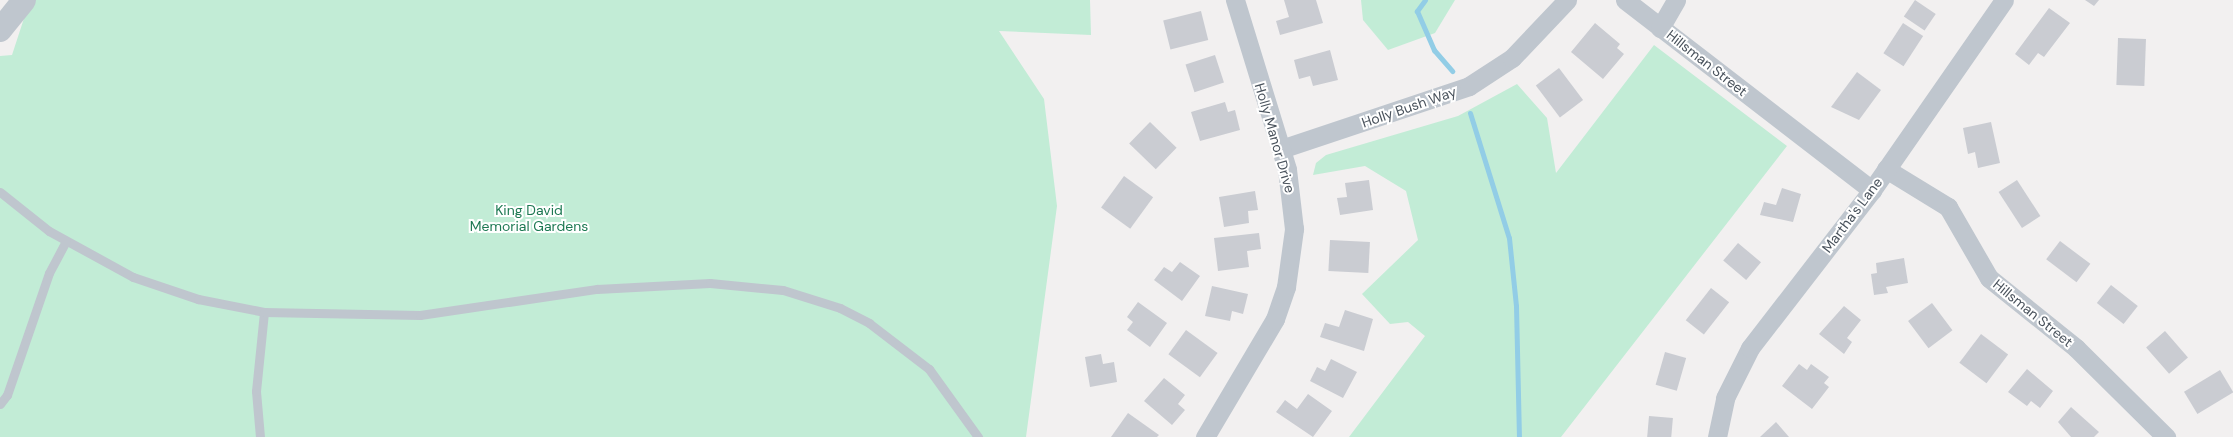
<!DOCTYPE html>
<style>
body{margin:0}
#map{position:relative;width:2233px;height:437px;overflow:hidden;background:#f2f0f0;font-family:"DM Sans",sans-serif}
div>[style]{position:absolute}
.green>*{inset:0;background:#c2ecd6}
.stream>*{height:5px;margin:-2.5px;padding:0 2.5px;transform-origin:2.5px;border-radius:2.5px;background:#92cde6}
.building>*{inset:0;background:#caccd2;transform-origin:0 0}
.service>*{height:9px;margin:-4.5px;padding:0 4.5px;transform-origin:4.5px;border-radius:4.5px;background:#bfc6ce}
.minor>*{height:19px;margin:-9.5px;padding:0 9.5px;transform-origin:9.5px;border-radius:9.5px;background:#bfc6ce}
.tertiary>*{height:24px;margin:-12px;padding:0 12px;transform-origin:12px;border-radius:12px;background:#bfc6ce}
span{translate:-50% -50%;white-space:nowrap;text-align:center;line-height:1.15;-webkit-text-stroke:4px #fff;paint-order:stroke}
.street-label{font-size:14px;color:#49525c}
.park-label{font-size:14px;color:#1e7953}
</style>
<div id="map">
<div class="green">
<i style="clip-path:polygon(30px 0,1090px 0,1091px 35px,999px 31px,1044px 99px,1057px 206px,1026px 437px,0 437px,0 56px,12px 55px)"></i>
<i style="clip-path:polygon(1361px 0,1455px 0,1435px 33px,1388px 50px,1363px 20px)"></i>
<i style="clip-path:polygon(1654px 45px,1787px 146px,1561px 437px,1349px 437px,1425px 336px,1408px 322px,1390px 324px,1362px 294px,1418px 240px,1406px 191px,1365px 166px,1313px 175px,1316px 163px,1326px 155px,1458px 116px,1517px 84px,1547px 118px,1556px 173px)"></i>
</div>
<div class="stream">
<i style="left:1425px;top:0;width:14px;rotate:126deg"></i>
<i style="left:1417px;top:11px;width:43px;rotate:66.4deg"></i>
<i style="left:1434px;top:50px;width:28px;rotate:49deg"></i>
<i style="left:1470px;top:113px;width:131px;rotate:72.7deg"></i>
<i style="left:1509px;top:238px;width:68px;rotate:84.1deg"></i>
<i style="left:1516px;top:306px;width:131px;rotate:88.7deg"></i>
</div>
<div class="building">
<i style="clip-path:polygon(1284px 0,1316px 0,1323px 23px,1280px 35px,1276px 21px,1289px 17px)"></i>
<i style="left:1915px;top:0;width:25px;height:20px;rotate:34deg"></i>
<i style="clip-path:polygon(2085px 0,2099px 0,2094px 6px)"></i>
<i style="clip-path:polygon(2049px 8px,2070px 23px,2044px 57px,2038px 53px,2029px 65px,2015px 54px)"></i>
<i style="left:1201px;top:11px;width:30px;height:39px;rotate:76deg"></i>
<i style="clip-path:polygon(1595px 23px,1620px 44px,1617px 48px,1624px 54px,1603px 79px,1571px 52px)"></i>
<i style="left:1903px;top:23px;width:24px;height:36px;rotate:33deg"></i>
<i style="left:2118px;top:38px;width:28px;height:47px;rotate:2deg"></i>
<i style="clip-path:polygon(1330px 50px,1338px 80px,1313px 86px,1310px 76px,1299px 79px,1294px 60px)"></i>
<i style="left:1215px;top:55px;width:29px;height:31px;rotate:72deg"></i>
<i style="left:1559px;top:68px;width:40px;height:29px;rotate:53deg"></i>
<i style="clip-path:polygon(1857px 72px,1881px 90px,1859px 120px,1831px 107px)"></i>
<i style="clip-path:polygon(1225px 102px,1228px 112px,1235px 110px,1240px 130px,1200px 141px,1191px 112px)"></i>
<i style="left:1150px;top:122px;width:37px;height:30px;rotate:44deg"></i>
<i style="clip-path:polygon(1991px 122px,2000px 163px,1978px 168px,1975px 152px,1968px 154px,1963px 128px)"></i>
<i style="left:1124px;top:176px;width:36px;height:39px;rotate:36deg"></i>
<i style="clip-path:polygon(1369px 180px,1373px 210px,1340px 215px,1337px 198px,1347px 197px,1345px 183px)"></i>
<i style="left:2017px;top:180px;width:43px;height:22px;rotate:57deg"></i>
<i style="clip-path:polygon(1782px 188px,1801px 194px,1793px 222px,1760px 215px,1764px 202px,1776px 205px)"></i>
<i style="clip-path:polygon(1255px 191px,1258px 210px,1248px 211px,1249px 223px,1224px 227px,1219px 197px)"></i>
<i style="clip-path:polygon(1259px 233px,1261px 249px,1247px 251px,1249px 267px,1218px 271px,1214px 238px)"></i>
<i style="left:1330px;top:240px;width:40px;height:31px;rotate:3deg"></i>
<i style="left:2060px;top:241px;width:38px;height:23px;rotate:37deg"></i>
<i style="left:1738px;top:243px;width:30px;height:23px;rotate:40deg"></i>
<i style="clip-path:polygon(1904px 258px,1908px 283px,1886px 287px,1888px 293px,1874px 295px,1871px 274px,1877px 273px,1876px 263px)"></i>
<i style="clip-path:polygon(1180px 262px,1200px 276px,1182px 301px,1154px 280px,1164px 267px,1172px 272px)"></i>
<i style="left:2111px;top:285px;width:34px;height:23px;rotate:38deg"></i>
<i style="clip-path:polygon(1212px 286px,1248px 294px,1243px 314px,1232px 311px,1230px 321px,1205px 316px)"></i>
<i style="left:1711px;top:288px;width:23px;height:41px;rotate:38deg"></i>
<i style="clip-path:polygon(1138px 302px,1167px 323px,1150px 347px,1127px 330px,1133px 322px,1127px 317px)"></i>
<i style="left:1932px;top:303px;width:34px;height:30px;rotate:53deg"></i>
<i style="clip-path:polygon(1844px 306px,1861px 320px,1847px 338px,1852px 342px,1844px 354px,1819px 334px)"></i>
<i style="clip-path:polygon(1345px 310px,1373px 319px,1364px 351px,1320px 337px,1325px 323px,1339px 327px)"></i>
<i style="left:1186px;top:330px;width:39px;height:30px;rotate:36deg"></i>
<i style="left:2165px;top:331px;width:35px;height:25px;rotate:49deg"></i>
<i style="left:1981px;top:334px;width:34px;height:36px;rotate:37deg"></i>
<i style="left:1665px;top:352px;width:22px;height:34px;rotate:16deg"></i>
<i style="clip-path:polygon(1101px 354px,1103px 364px,1114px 362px,1117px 382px,1090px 387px,1085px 357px)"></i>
<i style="clip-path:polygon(1331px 359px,1357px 372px,1343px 398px,1310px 381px,1317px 367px,1325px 371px)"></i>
<i style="clip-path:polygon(1799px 364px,1807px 370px,1811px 364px,1829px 377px,1824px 383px,1829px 387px,1812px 409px,1782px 386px)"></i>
<i style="clip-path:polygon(2027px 369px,2053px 391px,2040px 408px,2031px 401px,2027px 406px,2008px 392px)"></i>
<i style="left:2220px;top:370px;width:26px;height:42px;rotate:59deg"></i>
<i style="clip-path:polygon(1164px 378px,1185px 395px,1178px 404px,1185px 410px,1172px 425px,1144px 401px)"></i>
<i style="clip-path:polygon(1308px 394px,1332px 411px,1313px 437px,1276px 412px,1285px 400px,1297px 409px)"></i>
<i style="clip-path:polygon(2071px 407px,2099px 432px,2094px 437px,2071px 437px,2058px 422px)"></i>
<i style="clip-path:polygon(1128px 413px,1159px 435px,1157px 437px,1111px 437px)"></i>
<i style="left:1649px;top:416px;width:24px;height:21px;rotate:5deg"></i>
<i style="clip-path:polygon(1776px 422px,1789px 437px,1760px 437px)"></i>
</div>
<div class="service">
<i style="left:0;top:192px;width:63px;rotate:38.5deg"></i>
<i style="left:49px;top:231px;width:96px;rotate:28.7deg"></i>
<i style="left:133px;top:277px;width:69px;rotate:18.7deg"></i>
<i style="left:198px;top:299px;width:67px;rotate:11.1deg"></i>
<i style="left:0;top:404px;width:11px;rotate:-52deg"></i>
<i style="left:7px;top:395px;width:129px;rotate:-71deg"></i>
<i style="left:49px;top:273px;width:36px;rotate:-62deg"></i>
<i style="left:260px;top:437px;width:46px;rotate:-95deg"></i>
<i style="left:256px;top:391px;width:79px;rotate:-84.2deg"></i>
<i style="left:264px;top:312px;width:156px;rotate:1.1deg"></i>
<i style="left:420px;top:315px;width:179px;rotate:-8.4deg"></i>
<i style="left:597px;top:289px;width:113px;rotate:-3deg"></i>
<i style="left:710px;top:283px;width:73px;rotate:5.5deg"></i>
<i style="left:783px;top:290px;width:60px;rotate:17.5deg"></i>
<i style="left:840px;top:308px;width:33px;rotate:27deg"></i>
<i style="left:869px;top:323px;width:76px;rotate:37.5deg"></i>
<i style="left:929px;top:369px;width:84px;rotate:54.2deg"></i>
</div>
<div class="minor">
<i style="left:1625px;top:0;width:312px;rotate:37.6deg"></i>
<i style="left:1660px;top:28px;width:32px;rotate:-60deg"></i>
<i style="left:1281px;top:149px;width:198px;rotate:-18.5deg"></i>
<i style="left:1469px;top:86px;width:51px;rotate:-33.1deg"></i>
<i style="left:1512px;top:58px;width:80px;rotate:-46.5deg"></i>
<i style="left:1886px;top:169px;width:73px;rotate:31.5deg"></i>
<i style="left:1948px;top:207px;width:82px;rotate:60deg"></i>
<i style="left:1989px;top:278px;width:112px;rotate:38.8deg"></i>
<i style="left:2076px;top:348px;width:127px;rotate:44.7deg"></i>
<i style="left:1205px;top:437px;width:137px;rotate:-59.3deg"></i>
<i style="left:1275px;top:319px;width:34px;rotate:-71deg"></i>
<i style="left:1286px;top:287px;width:59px;rotate:-82.1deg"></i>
<i style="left:1294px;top:229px;width:60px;rotate:-96.7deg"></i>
<i style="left:1287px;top:169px;width:177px;rotate:-107.1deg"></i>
<i style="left:1717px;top:437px;width:40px;rotate:-78deg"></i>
<i style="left:1725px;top:398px;width:56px;rotate:-63.4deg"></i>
<i style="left:1750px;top:348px;width:200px;rotate:-52.3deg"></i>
<i style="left:1872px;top:190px;width:231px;rotate:-55.2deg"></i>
</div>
<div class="tertiary">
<i style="left:0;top:30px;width:38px;rotate:-51deg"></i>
</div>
<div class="street-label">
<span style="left:1707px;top:63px;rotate:38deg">Hillsman Street</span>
<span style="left:1409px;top:107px;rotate:-19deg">Holly Bush Way</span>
<span style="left:1275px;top:138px;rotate:74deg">Holly Manor Drive</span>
<span style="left:1852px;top:215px;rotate:-53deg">Martha's Lane</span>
<span style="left:2033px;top:313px;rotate:39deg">Hillsman Street</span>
</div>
<div class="park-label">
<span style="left:529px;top:218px">King David<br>Memorial Gardens</span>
</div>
</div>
